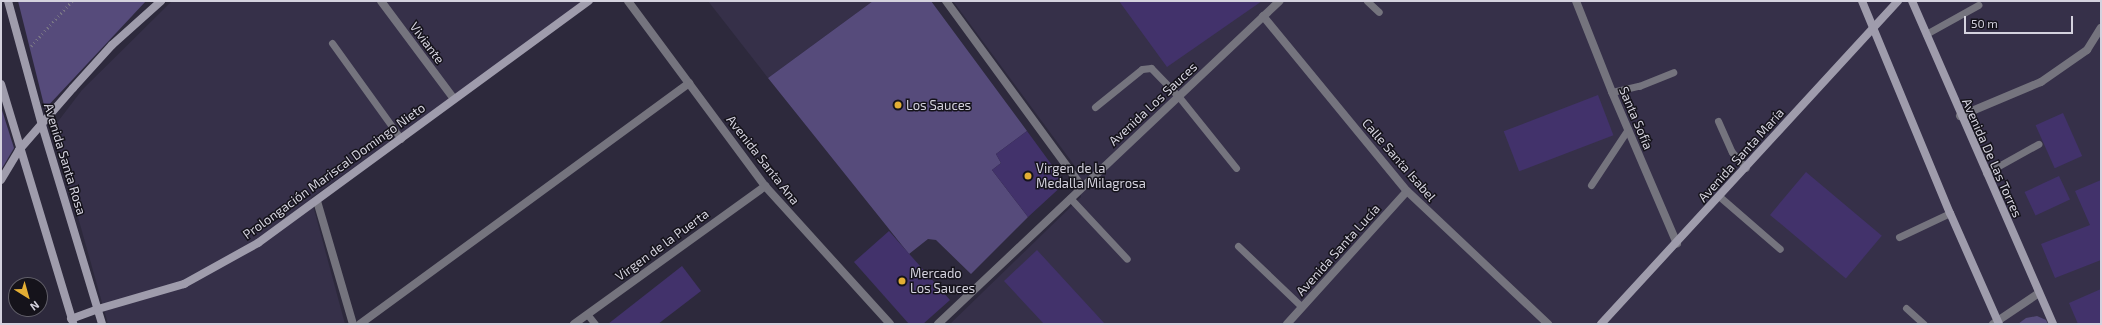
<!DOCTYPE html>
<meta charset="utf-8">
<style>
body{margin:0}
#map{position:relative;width:2102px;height:325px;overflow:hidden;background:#2d293c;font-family:"Exo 2",sans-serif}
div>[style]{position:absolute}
.built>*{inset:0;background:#363049}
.green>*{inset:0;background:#564b7b}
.building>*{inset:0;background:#42326b;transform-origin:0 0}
.path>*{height:2.5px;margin-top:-1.25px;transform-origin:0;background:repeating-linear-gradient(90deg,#797685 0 1px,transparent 0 4px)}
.lane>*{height:7px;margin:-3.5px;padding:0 3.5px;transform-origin:3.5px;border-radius:3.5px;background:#75747e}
.street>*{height:8px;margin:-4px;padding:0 4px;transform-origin:4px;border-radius:4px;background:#75747e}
.secondary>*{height:8px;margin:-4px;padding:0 4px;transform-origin:4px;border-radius:4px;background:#9f9cac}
.dots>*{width:11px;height:11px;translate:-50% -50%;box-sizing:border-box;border:2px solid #15131b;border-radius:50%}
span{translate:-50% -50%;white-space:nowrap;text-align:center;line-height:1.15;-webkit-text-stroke:3px #15131b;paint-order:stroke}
.street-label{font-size:13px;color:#d4d2de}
.poi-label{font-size:13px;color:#d4d2de}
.left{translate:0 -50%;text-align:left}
.frame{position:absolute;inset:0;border:2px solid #d4d2de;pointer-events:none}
.north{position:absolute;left:8px;top:277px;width:40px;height:40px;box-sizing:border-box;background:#15131b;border:1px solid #615f69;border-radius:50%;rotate:143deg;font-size:11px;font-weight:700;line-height:16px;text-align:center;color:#d4d2de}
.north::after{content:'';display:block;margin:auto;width:14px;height:18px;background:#e3ae34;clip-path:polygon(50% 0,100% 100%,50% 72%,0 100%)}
.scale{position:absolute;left:1964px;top:16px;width:109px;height:18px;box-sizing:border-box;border:2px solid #d4d2de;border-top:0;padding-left:5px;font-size:12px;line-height:14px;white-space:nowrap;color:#d4d2de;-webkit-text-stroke:3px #15131b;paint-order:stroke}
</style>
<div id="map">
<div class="built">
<i style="clip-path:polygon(172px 1px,587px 1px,311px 198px,345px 324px,108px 324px,53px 128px,82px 90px)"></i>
<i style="clip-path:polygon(708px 1px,873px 1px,768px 78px)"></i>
<i style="clip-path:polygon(953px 1px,2101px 1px,2101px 324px,950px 324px,1081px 197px,1077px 169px)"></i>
</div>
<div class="green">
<i style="clip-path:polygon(18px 1px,146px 1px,45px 109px)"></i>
<i style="clip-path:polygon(873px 1px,931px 1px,1027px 131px,996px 154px,1001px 163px,992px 170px,1028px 217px,971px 274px,936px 240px,928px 239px,909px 254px,768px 78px)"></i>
<i style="clip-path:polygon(1px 107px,14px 148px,1px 170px)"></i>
<i style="clip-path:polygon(2037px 316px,2046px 320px,2048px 324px,2018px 324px,2026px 318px)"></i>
</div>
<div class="building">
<i style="clip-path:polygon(1119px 1px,1262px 1px,1167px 67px)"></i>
<i style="left:1598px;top:95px;width:43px;height:101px;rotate:69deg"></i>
<i style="left:2063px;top:113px;width:47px;height:30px;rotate:66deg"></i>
<i style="clip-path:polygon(1027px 131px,1065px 183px,1028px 217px,992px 170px,1001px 163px,996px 154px)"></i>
<i style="left:1806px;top:172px;width:99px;height:56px;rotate:40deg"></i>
<i style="left:2059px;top:176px;width:26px;height:38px;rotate:65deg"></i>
<i style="clip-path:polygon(2101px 180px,2101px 260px,2055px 278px,2041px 244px,2090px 225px,2075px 191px)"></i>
<i style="clip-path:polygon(889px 231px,950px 300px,923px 324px,909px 324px,854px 262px)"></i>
<i style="clip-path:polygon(1037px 250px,1105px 324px,1044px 324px,1004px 281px)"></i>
<i style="clip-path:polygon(682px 266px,701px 291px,658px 324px,608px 324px)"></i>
<i style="clip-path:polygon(2101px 289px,2101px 324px,2078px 324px,2069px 303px)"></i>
</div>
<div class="path">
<i style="left:31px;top:46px;width:61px;rotate:-47.7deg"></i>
</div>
<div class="lane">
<i style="left:1367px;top:1px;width:16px;rotate:43deg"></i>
<i style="left:1926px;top:34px;width:60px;rotate:-29.1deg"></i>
<i style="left:332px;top:43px;width:118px;rotate:54.3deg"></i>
<i style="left:1612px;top:92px;width:28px;rotate:-13deg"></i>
<i style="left:1639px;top:86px;width:37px;rotate:-22deg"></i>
<i style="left:1095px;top:107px;width:60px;rotate:-39deg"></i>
<i style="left:1142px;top:69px;width:9px;rotate:-6deg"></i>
<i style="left:1151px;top:68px;width:40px;rotate:46deg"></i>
<i style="left:1179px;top:97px;width:91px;rotate:51.2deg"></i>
<i style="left:1718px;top:121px;width:34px;rotate:66deg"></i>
<i style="left:1732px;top:152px;width:21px;rotate:49deg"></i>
<i style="left:1986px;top:173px;width:60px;rotate:-29.1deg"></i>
<i style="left:1591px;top:185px;width:67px;rotate:-56.5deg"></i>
<i style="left:1720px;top:197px;width:79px;rotate:40.9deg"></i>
<i style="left:1070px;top:198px;width:83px;rotate:46.9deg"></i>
<i style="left:1899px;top:237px;width:56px;rotate:-25.2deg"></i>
<i style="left:1238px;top:246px;width:88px;rotate:43.6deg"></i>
<i style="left:1906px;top:308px;width:24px;rotate:42deg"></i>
<i style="left:587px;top:314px;width:13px;rotate:51deg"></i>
</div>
<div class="street">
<i style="left:381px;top:1px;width:122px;rotate:53.3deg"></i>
<i style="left:628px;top:1px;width:230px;rotate:53.5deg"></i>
<i style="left:765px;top:186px;width:186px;rotate:47.8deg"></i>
<i style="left:946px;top:1px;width:230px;rotate:53.8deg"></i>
<i style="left:1576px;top:1px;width:98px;rotate:68.4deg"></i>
<i style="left:1612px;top:92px;width:165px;rotate:66.8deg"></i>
<i style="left:1263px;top:16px;width:227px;rotate:50.6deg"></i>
<i style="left:1407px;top:191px;width:194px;rotate:43.3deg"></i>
<i style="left:1960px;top:116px;width:88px;rotate:-22.8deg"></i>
<i style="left:2041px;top:82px;width:56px;rotate:-34.8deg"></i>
<i style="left:2087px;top:50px;width:26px;rotate:-58deg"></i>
<i style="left:317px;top:201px;width:128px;rotate:73.7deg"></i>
<i style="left:360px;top:324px;width:408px;rotate:-36.2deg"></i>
<i style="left:574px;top:324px;width:236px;rotate:-35.8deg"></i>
<i style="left:938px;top:324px;width:470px;rotate:-43.4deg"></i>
<i style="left:1287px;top:324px;width:179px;rotate:-47.9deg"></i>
<i style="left:1993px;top:324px;width:55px;rotate:-34deg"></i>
</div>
<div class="secondary">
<i style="left:8px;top:1px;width:129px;rotate:74.7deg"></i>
<i style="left:42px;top:125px;width:208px;rotate:73.2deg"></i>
<i style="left:1862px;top:1px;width:230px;rotate:67.5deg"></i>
<i style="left:1950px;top:213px;width:121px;rotate:66.2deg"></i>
<i style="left:1912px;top:1px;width:352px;rotate:66.4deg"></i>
<i style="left:1px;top:84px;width:250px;rotate:73.2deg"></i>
<i style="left:1px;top:180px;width:35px;rotate:-59deg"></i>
<i style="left:19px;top:150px;width:82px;rotate:-48.9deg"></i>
<i style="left:73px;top:88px;width:58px;rotate:-47.8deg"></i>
<i style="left:112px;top:45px;width:66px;rotate:-41.9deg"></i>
<i style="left:71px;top:319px;width:29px;rotate:-20deg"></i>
<i style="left:98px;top:309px;width:90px;rotate:-16.2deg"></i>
<i style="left:184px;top:284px;width:85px;rotate:-29deg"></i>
<i style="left:258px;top:243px;width:410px;rotate:-36.2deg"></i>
<i style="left:1601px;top:324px;width:439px;rotate:-47.4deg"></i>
</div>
<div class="dots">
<i style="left:898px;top:105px;background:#e3ae34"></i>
<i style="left:1028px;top:176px;background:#e3ae34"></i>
<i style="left:902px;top:281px;background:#e3ae34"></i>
</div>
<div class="street-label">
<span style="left:427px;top:43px;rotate:53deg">Viviante</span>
<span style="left:1153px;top:104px;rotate:-43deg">Avenida Los Sauces</span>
<span style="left:1636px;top:118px;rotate:67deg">Santa Sofía</span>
<span style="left:1741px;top:155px;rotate:-48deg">Avenida Santa María</span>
<span style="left:1992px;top:158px;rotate:66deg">Avenida De Las Torres</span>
<span style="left:65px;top:159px;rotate:73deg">Avenida Santa Rosa</span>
<span style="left:763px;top:160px;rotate:52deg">Avenida Santa Ana</span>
<span style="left:1399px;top:160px;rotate:49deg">Calle Santa Isabel</span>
<span style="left:334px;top:171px;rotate:-36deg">Prolongación Mariscal Domingo Nieto</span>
<span style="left:662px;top:245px;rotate:-36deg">Virgen de la Puerta</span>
<span style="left:1338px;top:250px;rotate:-48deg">Avenida Santa Lucía</span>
</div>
<div class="poi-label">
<span class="left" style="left:906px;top:105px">Los Sauces</span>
<span class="left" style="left:1036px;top:176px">Virgen de la<br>Medalla Milagrosa</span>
<span class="left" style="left:910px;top:281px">Mercado<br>Los Sauces</span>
</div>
<div class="frame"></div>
<div class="north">N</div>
<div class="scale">50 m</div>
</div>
